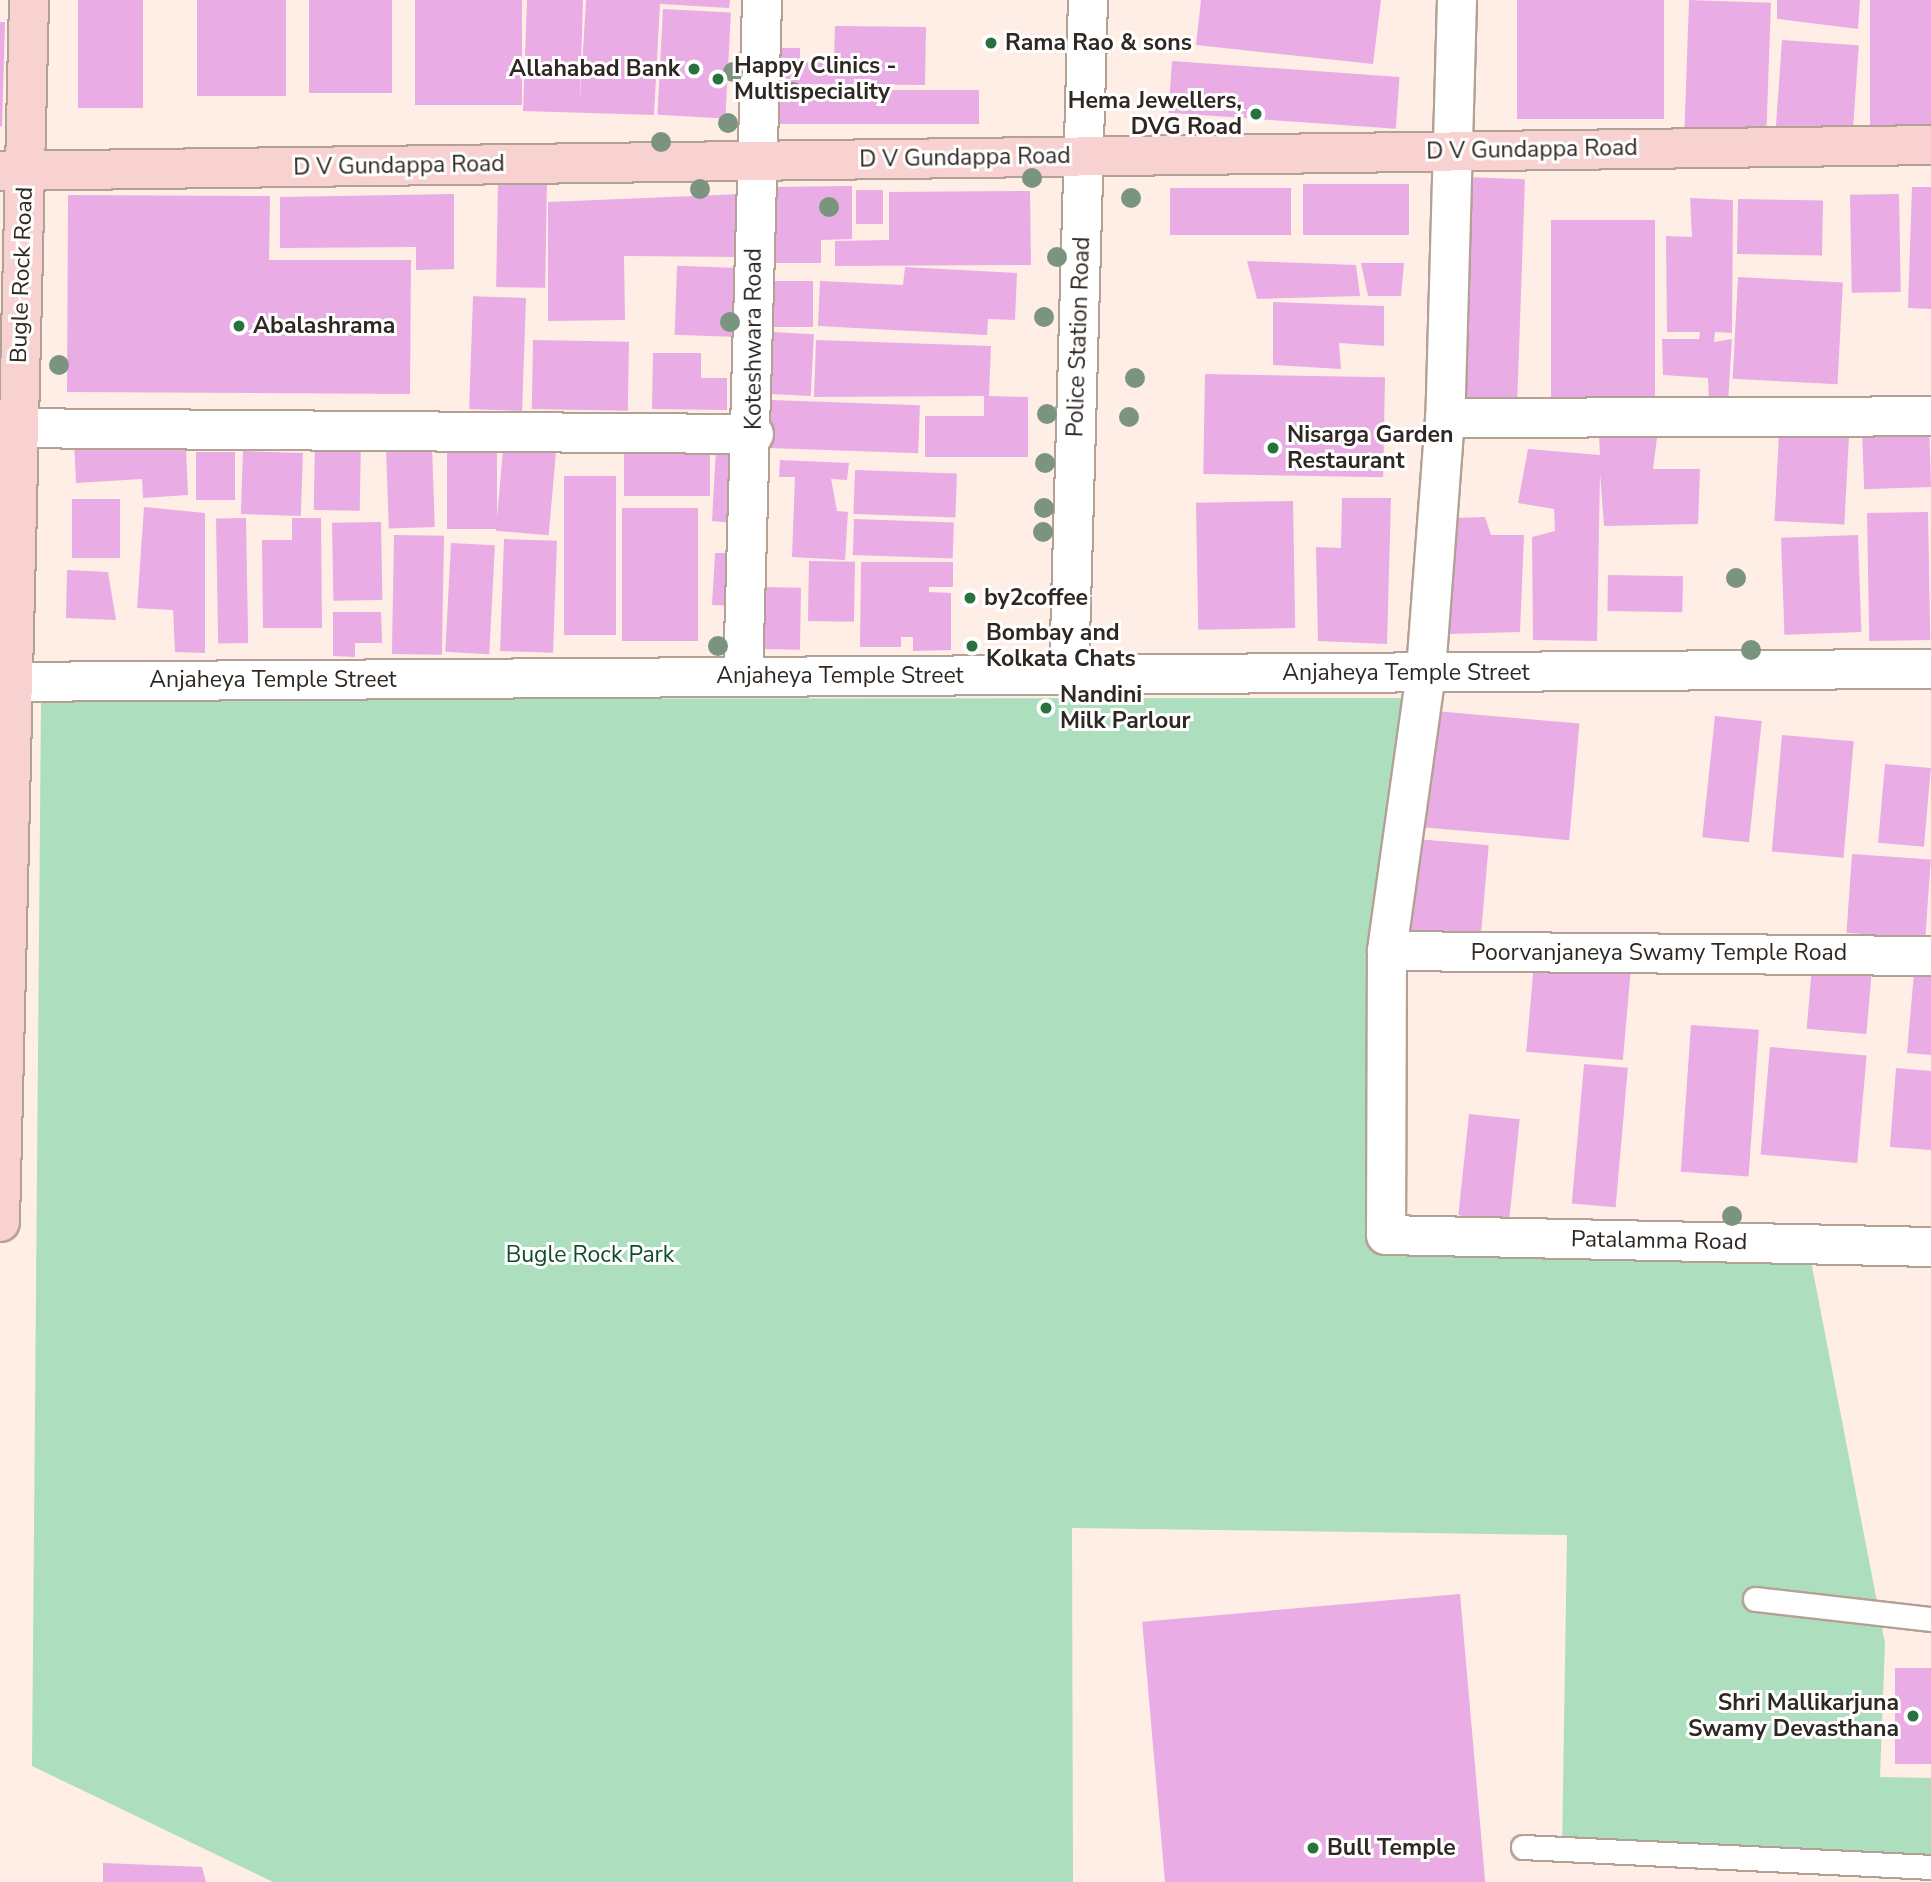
<!DOCTYPE html>
<style>
body{margin:0}
#map{position:relative;width:1931px;height:1882px;overflow:hidden;background:#feeee5;font-family:"Nunito Sans",sans-serif}
div>[style]{position:absolute}
.green>*{inset:0;background:#addfbf}
.building>*{inset:0;background:#eaace4;transform-origin:0 0}
.roads{filter:drop-shadow(2px 0 #b3a196) drop-shadow(-2px 0 #b3a196) drop-shadow(0 2px #b3a196) drop-shadow(0 -2px #b3a196)}
.lane>*{height:23px;margin:-11.5px;padding:0 11.5px;transform-origin:11.5px;border-radius:11.5px;background:#fff}
.street>*{height:38px;margin:-19px;padding:0 19px;transform-origin:19px;border-radius:19px;background:#fff}
.secondary>*{height:38px;margin:-19px;padding:0 19px;transform-origin:19px;border-radius:19px;background:#f8d2d0}
.trees>*{width:20px;height:20px;margin:-10px;border-radius:50%;background:#7b9480}
.dots>*{width:19px;height:19px;translate:-50% -50%;box-sizing:border-box;border:4px solid #fff;border-radius:50%}
span{translate:-50% -50%;white-space:nowrap;text-align:center;line-height:1.15;-webkit-text-stroke:6px #fff;paint-order:stroke}
.poi-label{font-size:23px;color:#2e2722;font-weight:700}
.left{translate:0 -50%;text-align:left}
.right{translate:-100% -50%;text-align:right}
.street-label{font-size:23px;color:#2e2722}
.park-label{font-size:23px;color:#0f4b2d}
</style>
<div id="map">
<div class="green">
<i style="clip-path:polygon(1409px 698px,1376px 1250px,1810px 1256px,1885px 1643px,1880px 1777px,1931px 1778px,1931px 1868px,1562px 1853px,1567px 1535px,1072px 1528px,1073px 1882px,273px 1882px,32px 1766px,41px 699px)"></i>
</div>
<div class="building">
<i style="left:78px;top:0;width:65px;height:108px"></i>
<i style="left:197px;top:0;width:89px;height:96px"></i>
<i style="left:309px;top:0;width:83px;height:93px"></i>
<i style="left:415px;top:0;width:107px;height:105px"></i>
<i style="clip-path:polygon(527px 0,583px 0,580px 101px,586px 0,730px 0,729px 8px,660px 4px,654px 115px,523px 111px)"></i>
<i style="clip-path:polygon(1201px 0,1381px 0,1373px 64px,1196px 45px)"></i>
<i style="left:1517px;top:0;width:147px;height:119px"></i>
<i style="left:1689px;top:0;width:82px;height:129px;rotate:2deg"></i>
<i style="clip-path:polygon(1777px 0,1860px 0,1858px 29px,1777px 19px)"></i>
<i style="left:1870px;top:0;width:61px;height:126px"></i>
<i style="left:663px;top:9px;width:68px;height:106px;rotate:3deg"></i>
<i style="clip-path:polygon(0 22px,5px 22px,2px 127px,0 126px)"></i>
<i style="clip-path:polygon(835px 26px,926px 27px,925px 85px,780px 84px,781px 48px,800px 48px,800px 62px,834px 63px)"></i>
<i style="left:1782px;top:40px;width:77px;height:95px;rotate:4deg"></i>
<i style="left:1172px;top:61px;width:228px;height:52px;rotate:4deg"></i>
<i style="left:777px;top:90px;width:202px;height:34px"></i>
<i style="left:1464px;top:177px;width:61px;height:222px;rotate:2deg"></i>
<i style="left:498px;top:181px;width:49px;height:106px;rotate:1deg"></i>
<i style="left:1409px;top:184px;width:51px;height:106px;rotate:90deg"></i>
<i style="clip-path:polygon(852px 186px,852px 239px,821px 240px,821px 263px,770px 263px,769px 187px)"></i>
<i style="clip-path:polygon(1912px 187px,1931px 187px,1931px 309px,1908px 308px)"></i>
<i style="left:1170px;top:188px;width:121px;height:47px"></i>
<i style="left:856px;top:190px;width:27px;height:34px"></i>
<i style="clip-path:polygon(1030px 191px,1031px 265px,835px 266px,835px 241px,889px 240px,889px 192px)"></i>
<i style="clip-path:polygon(454px 194px,454px 269px,416px 270px,416px 247px,280px 248px,280px 197px)"></i>
<i style="clip-path:polygon(741px 194px,741px 257px,624px 256px,625px 320px,548px 321px,548px 202px)"></i>
<i style="left:1899px;top:194px;width:98px;height:49px;rotate:89deg"></i>
<i style="clip-path:polygon(68px 195px,270px 196px,269px 260px,411px 260px,410px 394px,67px 392px)"></i>
<i style="clip-path:polygon(1690px 198px,1733px 200px,1732px 333px,1715px 332px,1714px 342px,1732px 339px,1728px 402px,1709px 402px,1708px 378px,1663px 375px,1662px 339px,1699px 339px,1700px 332px,1667px 332px,1666px 236px,1692px 237px)"></i>
<i style="left:1738px;top:199px;width:85px;height:55px;rotate:1deg"></i>
<i style="left:1551px;top:220px;width:104px;height:183px"></i>
<i style="clip-path:polygon(1247px 261px,1356px 265px,1360px 296px,1257px 299px)"></i>
<i style="clip-path:polygon(1361px 263px,1404px 263px,1401px 296px,1368px 296px)"></i>
<i style="clip-path:polygon(905px 267px,1017px 273px,1015px 320px,988px 319px,987px 335px,818px 326px,820px 281px,903px 285px)"></i>
<i style="left:739px;top:268px;width:69px;height:62px;rotate:92deg"></i>
<i style="left:1738px;top:277px;width:105px;height:102px;rotate:3deg"></i>
<i style="left:771px;top:281px;width:42px;height:46px"></i>
<i style="left:526px;top:298px;width:113px;height:53px;rotate:92deg"></i>
<i style="clip-path:polygon(1273px 302px,1384px 306px,1384px 346px,1339px 343px,1341px 369px,1273px 365px)"></i>
<i style="left:773px;top:332px;width:41px;height:62px;rotate:3deg"></i>
<i style="left:533px;top:340px;width:96px;height:69px;rotate:1deg"></i>
<i style="clip-path:polygon(816px 340px,991px 346px,989px 396px,1028px 397px,1028px 457px,925px 457px,925px 416px,984px 416px,984px 396px,814px 397px)"></i>
<i style="clip-path:polygon(653px 353px,701px 353px,701px 378px,727px 378px,727px 410px,652px 409px)"></i>
<i style="left:1205px;top:374px;width:180px;height:100px;rotate:1deg"></i>
<i style="left:771px;top:400px;width:149px;height:48px;rotate:2deg"></i>
<i style="clip-path:polygon(1659px 422px,1653px 469px,1700px 469px,1698px 524px,1604px 526px,1600px 473px,1597px 641px,1533px 640px,1532px 537px,1555px 531px,1554px 509px,1518px 503px,1528px 449px,1600px 455px,1599px 435px)"></i>
<i style="left:1929px;top:427px;width:60px;height:67px;rotate:88deg"></i>
<i style="left:1779px;top:434px;width:70px;height:87px;rotate:3deg"></i>
<i style="left:315px;top:437px;width:46px;height:73px;rotate:1deg"></i>
<i style="left:504px;top:438px;width:53px;height:93px;rotate:5deg"></i>
<i style="clip-path:polygon(74px 440px,186px 449px,188px 495px,143px 498px,142px 479px,76px 483px)"></i>
<i style="left:497px;top:441px;width:88px;height:50px;rotate:90deg"></i>
<i style="left:432px;top:447px;width:80px;height:46px;rotate:88deg"></i>
<i style="clip-path:polygon(716px 448px,748px 450px,738px 606px,712px 605px,715px 553px,731px 553px,733px 523px,712px 521px)"></i>
<i style="left:243px;top:451px;width:60px;height:63px;rotate:2deg"></i>
<i style="left:235px;top:452px;width:48px;height:39px;rotate:90deg"></i>
<i style="left:710px;top:453px;width:43px;height:86px;rotate:90deg"></i>
<i style="clip-path:polygon(780px 460px,849px 463px,847px 480px,831px 479px,837px 511px,848px 512px,845px 560px,792px 557px,795px 477px,779px 477px)"></i>
<i style="left:855px;top:470px;width:102px;height:44px;rotate:2deg"></i>
<i style="left:616px;top:476px;width:159px;height:52px;rotate:90deg"></i>
<i style="clip-path:polygon(1342px 498px,1391px 498px,1387px 644px,1318px 641px,1316px 547px,1341px 548px)"></i>
<i style="left:72px;top:499px;width:48px;height:59px"></i>
<i style="left:1293px;top:501px;width:127px;height:97px;rotate:89deg"></i>
<i style="clip-path:polygon(144px 507px,205px 513px,205px 653px,175px 652px,173px 610px,137px 608px)"></i>
<i style="left:698px;top:508px;width:133px;height:76px;rotate:90deg"></i>
<i style="left:1928px;top:512px;width:128px;height:61px;rotate:89deg"></i>
<i style="clip-path:polygon(1485px 517px,1491px 535px,1524px 535px,1520px 632px,1448px 634px,1451px 518px)"></i>
<i style="left:246px;top:518px;width:125px;height:30px;rotate:89deg"></i>
<i style="clip-path:polygon(292px 518px,321px 518px,322px 628px,263px 628px,262px 540px,292px 540px)"></i>
<i style="left:854px;top:519px;width:100px;height:36px;rotate:2deg"></i>
<i style="left:381px;top:522px;width:78px;height:49px;rotate:89deg"></i>
<i style="left:394px;top:535px;width:50px;height:119px;rotate:1deg"></i>
<i style="left:1858px;top:535px;width:97px;height:77px;rotate:88deg"></i>
<i style="left:504px;top:539px;width:53px;height:112px;rotate:2deg"></i>
<i style="left:451px;top:543px;width:44px;height:109px;rotate:3deg"></i>
<i style="left:809px;top:561px;width:46px;height:60px;rotate:1deg"></i>
<i style="clip-path:polygon(861px 562px,953px 562px,953px 587px,929px 587px,929px 592px,951px 593px,951px 650px,913px 651px,913px 637px,901px 637px,901px 647px,860px 647px)"></i>
<i style="clip-path:polygon(67px 570px,108px 572px,116px 620px,66px 618px)"></i>
<i style="left:1608px;top:575px;width:75px;height:36px;rotate:1deg"></i>
<i style="left:760px;top:587px;width:41px;height:62px;rotate:1deg"></i>
<i style="clip-path:polygon(333px 612px,381px 612px,382px 643px,355px 643px,355px 657px,333px 656px)"></i>
<i style="left:1424px;top:710px;width:156px;height:117px;rotate:5deg"></i>
<i style="left:1715px;top:716px;width:47px;height:122px;rotate:6deg"></i>
<i style="left:1782px;top:735px;width:72px;height:117px;rotate:5deg"></i>
<i style="left:1885px;top:764px;width:46px;height:79px;rotate:5deg"></i>
<i style="left:1417px;top:839px;width:72px;height:100px;rotate:5deg"></i>
<i style="left:1852px;top:854px;width:79px;height:79px;rotate:4deg"></i>
<i style="left:1534px;top:963px;width:97px;height:89px;rotate:5deg"></i>
<i style="left:1812px;top:967px;width:60px;height:62px;rotate:5deg"></i>
<i style="clip-path:polygon(1914px 973px,1931px 975px,1931px 1055px,1907px 1053px)"></i>
<i style="left:1691px;top:1025px;width:68px;height:147px;rotate:4deg"></i>
<i style="left:1770px;top:1047px;width:97px;height:108px;rotate:5deg"></i>
<i style="left:1584px;top:1064px;width:44px;height:140px;rotate:5deg"></i>
<i style="clip-path:polygon(1896px 1068px,1931px 1071px,1931px 1150px,1890px 1147px)"></i>
<i style="left:1469px;top:1114px;width:51px;height:102px;rotate:6deg"></i>
<i style="left:1460px;top:1594px;width:289px;height:319px;rotate:85deg"></i>
<i style="left:1895px;top:1668px;width:36px;height:96px"></i>
<i style="clip-path:polygon(103px 1863px,202px 1867px,206px 1882px,103px 1882px)"></i>
</div>
<div class="roads">
<div class="lane">
<i style="left:1755px;top:1599px;width:177px;rotate:6.5deg"></i>
<i style="left:1523px;top:1847px;width:408px;rotate:2.8deg"></i>
</div>
<div class="street">
<i style="left:1457px;top:0;width:418px;rotate:91.6deg"></i>
<i style="left:1445px;top:418px;width:256px;rotate:94.3deg"></i>
<i style="left:1426px;top:673px;width:281px;rotate:98deg"></i>
<i style="left:1387px;top:951px;width:284px;rotate:90.2deg"></i>
<i style="left:1386px;top:1235px;width:545px;rotate:1.26deg"></i>
<i style="left:1445px;top:418px;width:486px;rotate:-0.2deg"></i>
<i style="left:0;top:428px;width:754px;rotate:0.46deg"></i>
<i style="left:1069px;top:675px;width:675px;rotate:-88.39deg"></i>
<i style="left:743px;top:677px;width:677px;rotate:-88.39deg"></i>
<i style="left:0;top:682px;width:1931px;rotate:-0.39deg"></i>
<i style="left:1387px;top:951px;width:544px;rotate:0.53deg"></i>
</div>
<div class="secondary">
<i style="left:0;top:171px;width:1931px;rotate:-0.77deg"></i>
<i style="left:0;top:1222px;width:1222px;rotate:-88.64deg"></i>
</div>
</div>
<div class="trees">
<i style="left:733px;top:72px"></i>
<i style="left:793px;top:92px"></i>
<i style="left:728px;top:123px"></i>
<i style="left:661px;top:142px"></i>
<i style="left:1032px;top:178px"></i>
<i style="left:700px;top:189px"></i>
<i style="left:1131px;top:198px"></i>
<i style="left:829px;top:207px"></i>
<i style="left:1057px;top:257px"></i>
<i style="left:1044px;top:317px"></i>
<i style="left:730px;top:322px"></i>
<i style="left:59px;top:365px"></i>
<i style="left:1135px;top:378px"></i>
<i style="left:1047px;top:414px"></i>
<i style="left:1129px;top:417px"></i>
<i style="left:1045px;top:463px"></i>
<i style="left:1044px;top:508px"></i>
<i style="left:1043px;top:532px"></i>
<i style="left:1736px;top:578px"></i>
<i style="left:718px;top:646px"></i>
<i style="left:1751px;top:650px"></i>
<i style="left:1732px;top:1216px"></i>
</div>
<div class="dots">
<i style="left:991px;top:43px;background:#28723f"></i>
<i style="left:694px;top:69px;background:#28723f"></i>
<i style="left:718px;top:79px;background:#28723f"></i>
<i style="left:1256px;top:114px;background:#28723f"></i>
<i style="left:239px;top:326px;background:#28723f"></i>
<i style="left:1273px;top:448px;background:#28723f"></i>
<i style="left:970px;top:598px;background:#28723f"></i>
<i style="left:972px;top:646px;background:#28723f"></i>
<i style="left:1046px;top:708px;background:#28723f"></i>
<i style="left:1913px;top:1716px;background:#28723f"></i>
<i style="left:1313px;top:1848px;background:#28723f"></i>
</div>
<div class="poi-label">
<span class="left" style="left:1005px;top:43px">Rama Rao &amp; sons</span>
<span class="left" style="left:734px;top:79px">Happy Clinics -<br>Multispeciality</span>
<span class="right" style="left:680px;top:69px">Allahabad Bank</span>
<span class="right" style="left:1242px;top:114px">Hema Jewellers,<br>DVG Road</span>
<span class="left" style="left:253px;top:326px">Abalashrama</span>
<span class="left" style="left:1287px;top:448px">Nisarga Garden<br>Restaurant</span>
<span class="left" style="left:984px;top:598px">by2coffee</span>
<span class="left" style="left:986px;top:646px">Bombay and<br>Kolkata Chats</span>
<span class="left" style="left:1060px;top:708px">Nandini<br>Milk Parlour</span>
<span class="right" style="left:1899px;top:1716px">Shri Mallikarjuna<br>Swamy Devasthana</span>
<span class="left" style="left:1327px;top:1848px">Bull Temple</span>
</div>
<div class="street-label">
<span style="left:1532px;top:150px;rotate:-1deg">D V Gundappa Road</span>
<span style="left:965px;top:158px;rotate:-1deg">D V Gundappa Road</span>
<span style="left:399px;top:166px;rotate:-1deg">D V Gundappa Road</span>
<span style="left:22px;top:275px;rotate:-88deg">Bugle Rock Road</span>
<span style="left:1079px;top:337px;rotate:-88deg">Police Station Road</span>
<span style="left:754px;top:339px;rotate:-90deg">Koteshwara Road</span>
<span style="left:1406px;top:673px">Anjaheya Temple Street</span>
<span style="left:840px;top:676px">Anjaheya Temple Street</span>
<span style="left:273px;top:680px">Anjaheya Temple Street</span>
<span style="left:1659px;top:953px">Poorvanjaneya Swamy Temple Road</span>
<span style="left:1659px;top:1241px;rotate:1deg">Patalamma Road</span>
</div>
<div class="park-label">
<span style="left:590px;top:1255px">Bugle Rock Park</span>
</div>
</div>
